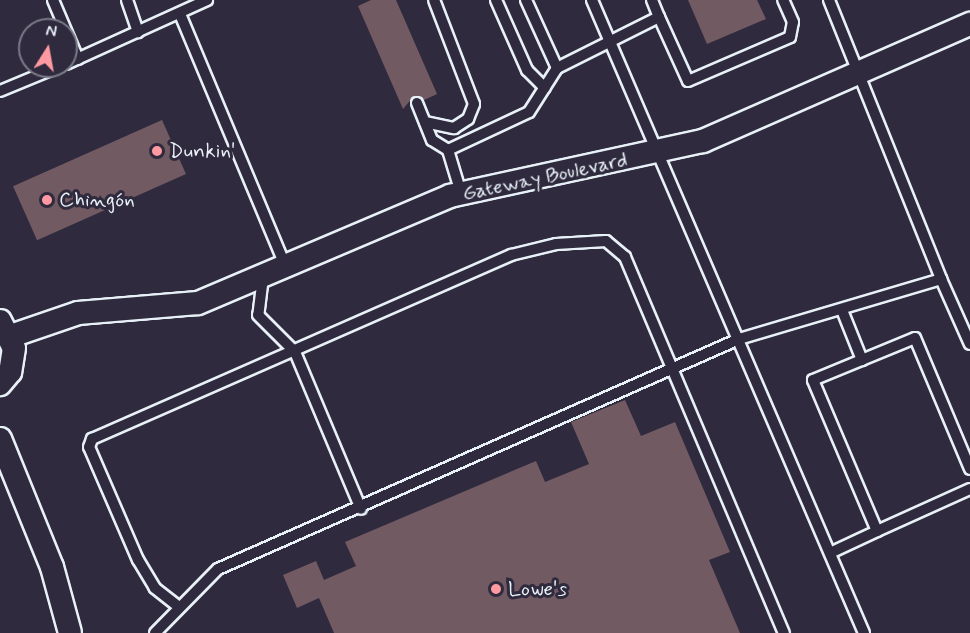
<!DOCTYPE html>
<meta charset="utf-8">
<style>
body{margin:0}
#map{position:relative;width:970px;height:633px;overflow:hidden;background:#2f2a3d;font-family:Mynerve,sans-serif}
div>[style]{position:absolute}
.building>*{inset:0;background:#725a63;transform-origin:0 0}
.roads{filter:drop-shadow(2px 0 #e8f1f8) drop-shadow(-2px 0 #e8f1f8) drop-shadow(0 2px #e8f1f8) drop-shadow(0 -2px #e8f1f8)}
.lane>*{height:10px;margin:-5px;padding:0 5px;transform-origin:5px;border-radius:5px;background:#2f2a3d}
.street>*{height:22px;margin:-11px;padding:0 11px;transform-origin:11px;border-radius:11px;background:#2f2a3d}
.dots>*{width:16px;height:16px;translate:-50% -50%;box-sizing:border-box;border:3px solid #2f2a3d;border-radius:50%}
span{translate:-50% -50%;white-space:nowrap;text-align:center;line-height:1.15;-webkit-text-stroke:6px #2f2a3d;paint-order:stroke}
.poi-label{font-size:21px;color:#e8f1f8}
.left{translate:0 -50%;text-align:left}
.street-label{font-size:21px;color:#e8f1f8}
.north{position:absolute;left:18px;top:18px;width:60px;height:60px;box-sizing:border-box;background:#2f2a3d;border:2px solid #797a88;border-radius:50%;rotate:11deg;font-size:16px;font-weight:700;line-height:24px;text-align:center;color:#e8f1f8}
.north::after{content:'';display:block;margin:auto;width:21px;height:27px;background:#ff9aa2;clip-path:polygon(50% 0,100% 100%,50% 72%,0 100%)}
</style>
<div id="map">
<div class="building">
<i style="clip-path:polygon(371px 0,396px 0,437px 94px,424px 100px,414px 96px,403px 109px,358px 6px)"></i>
<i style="clip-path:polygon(688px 0,757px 0,766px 19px,707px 44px)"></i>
<i style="left:162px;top:120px;width:59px;height:163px;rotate:66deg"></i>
<i style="clip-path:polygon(625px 400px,641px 436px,675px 422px,730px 552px,709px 560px,740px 633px,334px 633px,319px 598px,297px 608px,283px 575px,316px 561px,324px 580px,356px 566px,345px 542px,536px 461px,545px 482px,589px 464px,571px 422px)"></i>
</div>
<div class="roads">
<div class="lane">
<i style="left:53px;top:0;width:64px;rotate:67deg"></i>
<i style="left:127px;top:0;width:34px;rotate:71deg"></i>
<i style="left:496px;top:0;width:77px;rotate:66.1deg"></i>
<i style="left:527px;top:70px;width:25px;rotate:45deg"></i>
<i style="left:526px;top:0;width:75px;rotate:65.5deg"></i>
<i style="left:592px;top:0;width:689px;rotate:66.75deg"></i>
<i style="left:652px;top:0;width:18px;rotate:68deg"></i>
<i style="left:829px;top:0;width:301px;rotate:68.1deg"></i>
<i style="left:180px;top:14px;width:274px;rotate:67.3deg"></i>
<i style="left:66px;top:64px;width:155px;rotate:-24.4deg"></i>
<i style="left:0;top:91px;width:65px;rotate:-22.6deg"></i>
<i style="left:417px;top:103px;width:40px;rotate:68deg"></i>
<i style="left:432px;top:140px;width:19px;rotate:32deg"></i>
<i style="left:448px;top:150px;width:45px;rotate:73.2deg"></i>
<i style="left:425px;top:122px;width:30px;rotate:12deg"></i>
<i style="left:454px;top:128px;width:17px;rotate:-33deg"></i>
<i style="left:468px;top:119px;width:16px;rotate:-68deg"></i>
<i style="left:474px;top:104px;width:111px;rotate:-111deg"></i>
<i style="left:448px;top:150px;width:89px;rotate:-25.1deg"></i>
<i style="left:529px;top:112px;width:52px;rotate:-57.5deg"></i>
<i style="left:557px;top:68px;width:114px;rotate:-26.6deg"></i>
<i style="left:659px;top:17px;width:70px;rotate:65.6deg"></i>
<i style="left:688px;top:81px;width:111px;rotate:-23.3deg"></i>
<i style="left:790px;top:37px;width:15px;rotate:-79deg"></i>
<i style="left:793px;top:22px;width:24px;rotate:-114deg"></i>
<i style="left:263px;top:277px;width:38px;rotate:97deg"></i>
<i style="left:258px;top:315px;width:52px;rotate:45deg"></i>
<i style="left:295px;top:352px;width:170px;rotate:67.2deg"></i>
<i style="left:842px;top:310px;width:54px;rotate:68.2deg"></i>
<i style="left:877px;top:531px;width:102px;rotate:-24.3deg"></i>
<i style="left:830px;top:553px;width:52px;rotate:-25.1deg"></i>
<i style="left:877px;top:531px;width:164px;rotate:-113deg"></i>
<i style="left:813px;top:380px;width:110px;rotate:-22.4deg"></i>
<i style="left:915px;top:338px;width:142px;rotate:67.2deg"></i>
<i style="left:179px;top:607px;width:31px;rotate:-142deg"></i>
<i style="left:155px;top:588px;width:33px;rotate:-121deg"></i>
<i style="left:138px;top:560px;width:123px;rotate:-113.4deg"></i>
<i style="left:89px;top:447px;width:9px;rotate:-69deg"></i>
<i style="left:92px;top:439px;width:458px;rotate:-23.7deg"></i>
<i style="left:511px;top:255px;width:46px;rotate:-13.7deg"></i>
<i style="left:556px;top:244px;width:50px;rotate:-3.4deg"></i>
<i style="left:606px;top:241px;width:25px;rotate:40deg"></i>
<i style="left:625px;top:257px;width:408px;rotate:67.1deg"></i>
<i style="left:155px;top:633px;width:90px;rotate:-45.5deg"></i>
<i style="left:218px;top:569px;width:570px;rotate:-23.82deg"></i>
<i style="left:739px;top:339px;width:211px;rotate:-16.5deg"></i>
<i style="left:941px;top:279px;width:71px;rotate:66deg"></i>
</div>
<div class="street">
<i style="left:0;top:321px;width:30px;rotate:63deg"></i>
<i style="left:14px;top:348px;width:24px;rotate:99deg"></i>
<i style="left:10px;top:372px;width:16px;rotate:130deg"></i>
<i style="left:11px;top:336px;width:71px;rotate:-18.9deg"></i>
<i style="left:78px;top:313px;width:120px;rotate:-4.8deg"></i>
<i style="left:198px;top:303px;width:274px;rotate:-23deg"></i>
<i style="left:450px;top:196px;width:259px;rotate:-12.3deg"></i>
<i style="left:703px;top:141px;width:292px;rotate:-23.7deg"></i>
<i style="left:0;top:439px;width:138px;rotate:67.9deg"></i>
<i style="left:52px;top:567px;width:68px;rotate:74.7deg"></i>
</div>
</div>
<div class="dots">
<i style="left:157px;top:151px;background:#ff9aa2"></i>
<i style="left:47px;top:200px;background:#ff9aa2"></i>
<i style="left:496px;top:589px;background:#ff9aa2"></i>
</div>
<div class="poi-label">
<span class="left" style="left:169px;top:151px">Dunkin'</span>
<span class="left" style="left:59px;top:200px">Chingón</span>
<span class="left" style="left:508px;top:589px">Lowe's</span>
</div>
<div class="street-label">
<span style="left:545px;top:177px;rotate:-12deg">Gateway Boulevard</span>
</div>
<div class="north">N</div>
</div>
